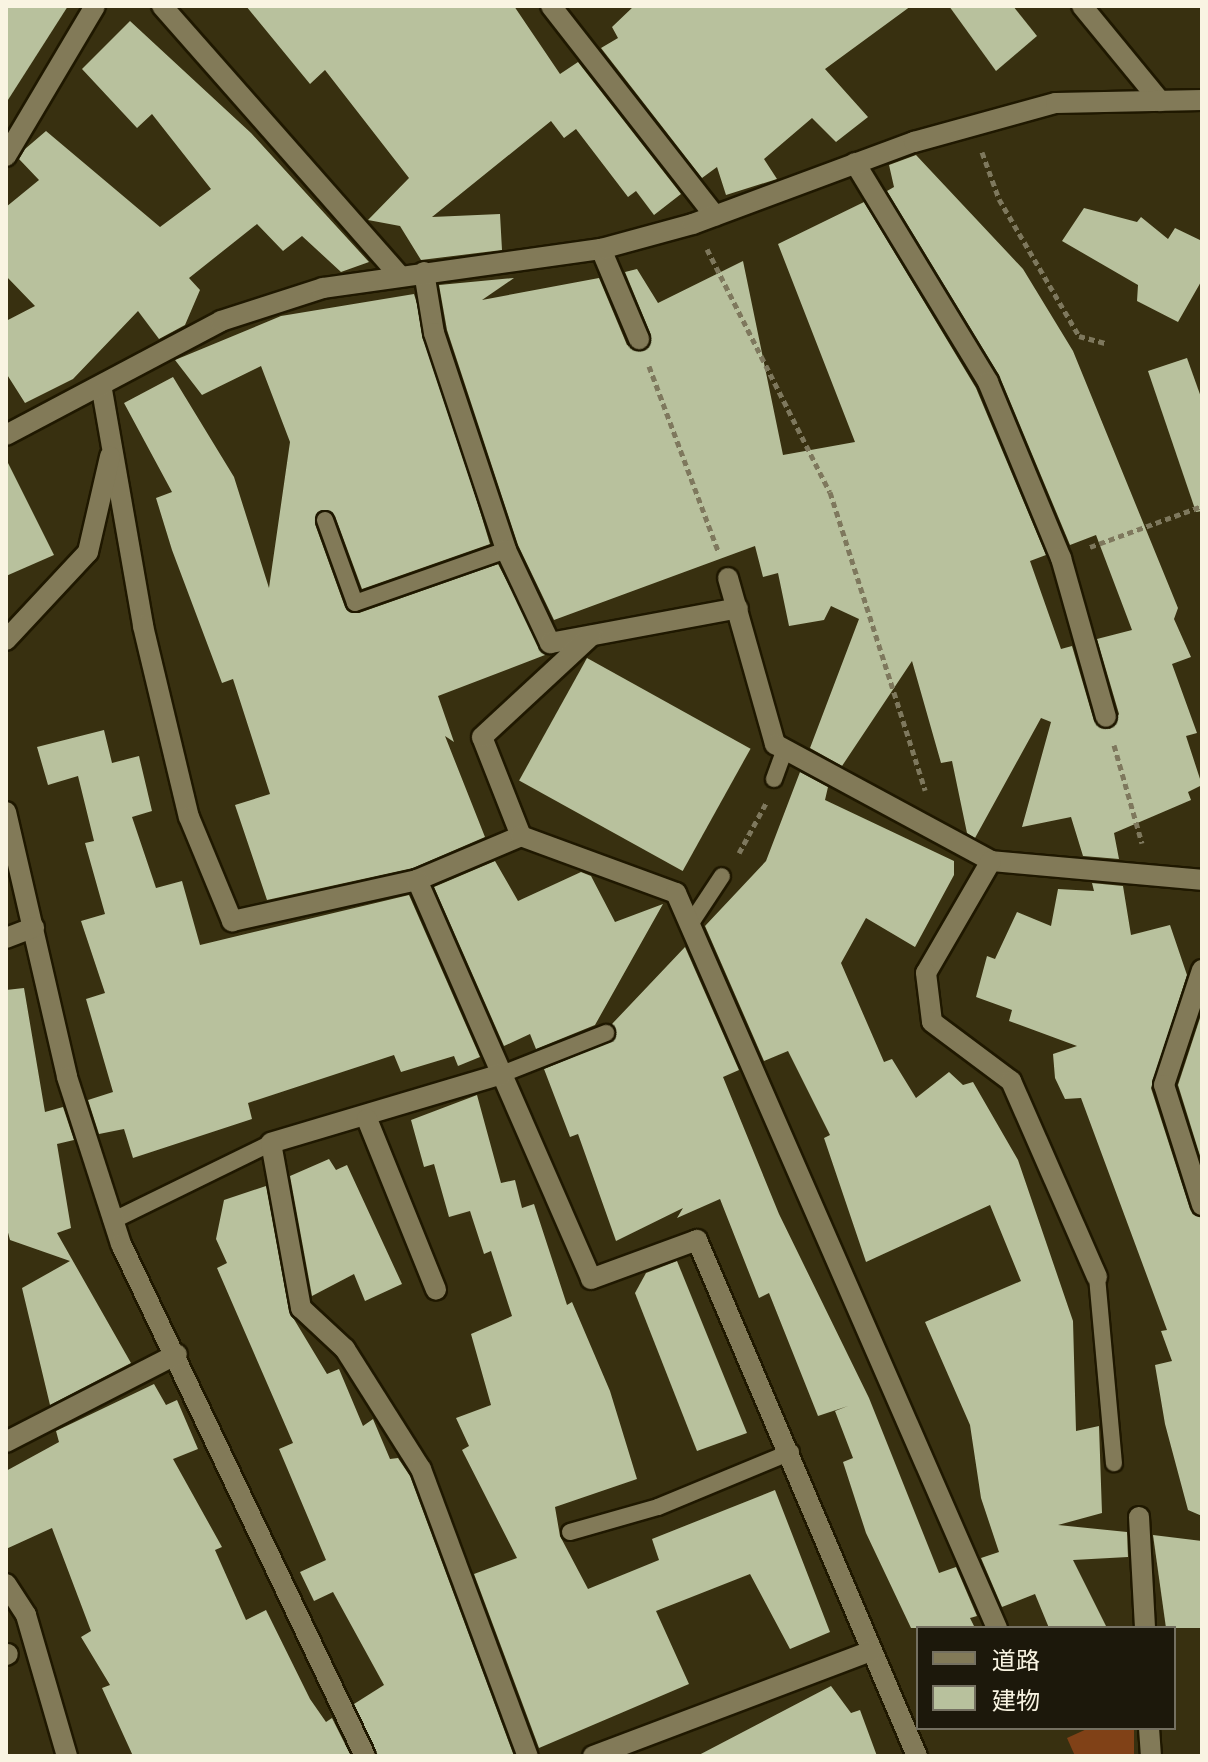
<!DOCTYPE html>
<meta charset="utf-8">
<style>
body{margin:0}
#map{position:relative;width:1208px;height:1762px;overflow:hidden;background:#383010;font-family:Signika,"Noto Sans JP",sans-serif}
div>[style]{position:absolute}
.green>*{inset:0;background:#804117}
.building>*{inset:0;background:#b8c19d;transform-origin:0 0}
.path>*{height:5px;margin-top:-2.5px;transform-origin:0;background:repeating-linear-gradient(90deg,#7e785d 0 6px,transparent 0 10px)}
.roads{filter:drop-shadow(2px 0 #1f1800) drop-shadow(-2px 0 #1f1800) drop-shadow(0 2px #1f1800) drop-shadow(0 -2px #1f1800)}
.service>*{height:16px;margin:-8px;padding:0 8px;transform-origin:8px;border-radius:8px;background:#827a58}
.minor>*{height:20px;margin:-10px;padding:0 10px;transform-origin:10px;border-radius:10px;background:#827a58}
span{translate:-50% -50%;white-space:nowrap;text-align:center;line-height:1.15;-webkit-text-stroke:8px #1c180b;paint-order:stroke}
.frame{position:absolute;inset:0;border:8px solid #f9f4e2;pointer-events:none}
.legend{position:absolute;left:916px;top:1626px;width:260px;height:104px;box-sizing:border-box;background:#1c180b;border:2px solid #747061;margin:0;padding:10px 14px;list-style:none;font-size:24px;color:#f9f4e2}
.legend li{display:flex;align-items:center;gap:16px;height:40px}
.legend b{width:40px;border:2px solid #747061}
</style>
<div id="map">
<div class="green">
<i style="clip-path:polygon(1089px 1728px,1134px 1728px,1134px 1756px,1075px 1756px,1067px 1738px)"></i>
</div>
<div class="building">
<i style="clip-path:polygon(6px 6px,68px 6px,6px 103px)"></i>
<i style="clip-path:polygon(246px 6px,514px 6px,560px 74px,578px 62px,681px 194px,654px 215px,636px 191px,628px 197px,576px 129px,564px 138px,551px 121px,432px 217px,500px 214px,502px 250px,421px 260px,400px 226px,368px 220px,409px 178px,325px 70px,310px 84px)"></i>
<i style="clip-path:polygon(634px 6px,911px 6px,825px 69px,868px 117px,836px 142px,812px 118px,764px 159px,777px 179px,726px 195px,717px 167px,702px 178px,601px 48px,618px 38px,612px 27px)"></i>
<i style="clip-path:polygon(949px 6px,1013px 6px,1037px 36px,996px 71px)"></i>
<i style="clip-path:polygon(130px 21px,251px 133px,369px 262px,341px 272px,302px 236px,283px 251px,257px 224px,189px 278px,200px 290px,185px 325px,159px 339px,138px 311px,73px 379px,25px 403px,6px 373px,6px 321px,35px 306px,6px 276px,6px 207px,39px 180px,19px 159px,25px 149px,46px 131px,160px 227px,211px 189px,152px 114px,137px 128px,82px 69px)"></i>
<i style="clip-path:polygon(916px 155px,1023px 269px,1073px 351px,1178px 608px,1174px 619px,1191px 657px,1172px 664px,1197px 733px,1186px 736px,1202px 785px,1188px 792px,1191px 800px,1114px 833px,1119px 859px,1083px 856px,1071px 817px,1022px 827px,1051px 722px,1041px 718px,975px 838px,967px 833px,952px 761px,941px 763px,912px 661px,842px 766px,810px 748px,859px 619px,831px 606px,824px 620px,789px 626px,778px 573px,763px 577px,755px 546px,554px 620px,518px 545px,447px 330px,439px 285px,514px 278px,482px 300px,599px 278px,627px 345px,643px 351px,651px 335px,625px 272px,637px 269px,658px 303px,743px 261px,783px 455px,855px 442px,778px 244px,864px 202px,976px 388px,1046px 555px,1030px 561px,1061px 649px,1072px 646px,1094px 721px,1110px 729px,1119px 714px,1097px 639px,1132px 630px,1096px 535px,1070px 545px,999px 375px,887px 191px,894px 187px,889px 165px)"></i>
<i style="clip-path:polygon(1084px 208px,1137px 222px,1141px 217px,1168px 239px,1175px 228px,1202px 241px,1202px 280px,1178px 322px,1137px 301px,1138px 285px,1062px 241px)"></i>
<i style="clip-path:polygon(414px 294px,490px 544px,362px 589px,335px 516px,321px 510px,315px 524px,345px 607px,359px 613px,498px 564px,545px 655px,438px 696px,454px 742px,445px 736px,485px 837px,413px 868px,267px 900px,235px 805px,270px 794px,233px 679px,222px 683px,172px 550px,156px 498px,172px 492px,124px 403px,173px 377px,234px 477px,269px 588px,290px 442px,261px 366px,202px 395px,175px 360px,281px 316px)"></i>
<i style="clip-path:polygon(1187px 358px,1202px 400px,1202px 511px,1196px 512px,1148px 371px)"></i>
<i style="clip-path:polygon(6px 459px,54px 555px,6px 576px)"></i>
<i style="left:587px;top:658px;width:187px;height:140px;rotate:29deg"></i>
<i style="clip-path:polygon(104px 730px,112px 763px,139px 756px,152px 811px,132px 817px,156px 888px,182px 881px,200px 945px,409px 895px,480px 1057px,458px 1066px,454px 1056px,401px 1072px,394px 1055px,248px 1103px,252px 1119px,133px 1158px,124px 1129px,99px 1134px,88px 1100px,113px 1092px,86px 999px,105px 993px,81px 921px,105px 914px,85px 843px,94px 841px,78px 776px,48px 785px,37px 747px)"></i>
<i style="clip-path:polygon(800px 772px,828px 787px,825px 800px,954px 861px,954px 875px,915px 947px,866px 918px,841px 963px,884px 1062px,892px 1059px,916px 1098px,949px 1072px,963px 1085px,973px 1082px,1018px 1160px,1073px 1321px,1076px 1431px,1099px 1426px,1102px 1513px,1058px 1525px,1127px 1532px,1128px 1557px,1073px 1560px,1107px 1628px,1049px 1628px,1035px 1594px,1002px 1607px,981px 1558px,999px 1552px,981px 1498px,970px 1425px,925px 1322px,1021px 1281px,990px 1205px,866px 1262px,824px 1138px,830px 1135px,788px 1051px,764px 1061px,705px 926px,766px 861px)"></i>
<i style="clip-path:polygon(495px 861px,518px 901px,581px 872px,591px 876px,615px 922px,663px 904px,595px 1025px,536px 1049px,530px 1034px,504px 1046px,434px 887px)"></i>
<i style="clip-path:polygon(1092px 883px,1123px 886px,1131px 935px,1170px 925px,1187px 975px,1151px 1088px,1190px 1209px,1202px 1218px,1202px 1516px,1188px 1510px,1165px 1424px,1155px 1365px,1172px 1361px,1161px 1331px,1167px 1330px,1081px 1098px,1065px 1099px,1055px 1078px,1053px 1054px,1077px 1046px,1009px 1021px,1012px 1010px,976px 997px,987px 956px,995px 959px,1017px 912px,1051px 926px,1058px 889px,1094px 891px)"></i>
<i style="clip-path:polygon(685px 947px,739px 1070px,723px 1077px,779px 1214px,869px 1398px,939px 1573px,956px 1567px,977px 1616px,970px 1618px,975px 1628px,911px 1628px,866px 1533px,843px 1462px,853px 1458px,835px 1411px,848px 1406px,818px 1416px,769px 1293px,759px 1298px,720px 1199px,677px 1218px,683px 1208px,616px 1241px,578px 1134px,570px 1137px,544px 1069px,614px 1040px,612px 1024px)"></i>
<i style="clip-path:polygon(24px 988px,45px 1112px,63px 1107px,74px 1140px,57px 1144px,71px 1228px,57px 1233px,131px 1363px,50px 1405px,22px 1288px,70px 1261px,10px 1240px,6px 1225px,6px 990px)"></i>
<i style="clip-path:polygon(1201px 1015px,1202px 1019px,1202px 1162px,1178px 1085px)"></i>
<i style="clip-path:polygon(477px 1095px,501px 1183px,515px 1180px,522px 1208px,534px 1204px,567px 1305px,572px 1302px,610px 1391px,637px 1479px,555px 1507px,560px 1536px,588px 1589px,659px 1560px,652px 1539px,775px 1490px,830px 1632px,790px 1649px,750px 1574px,656px 1611px,689px 1684px,539px 1748px,474px 1574px,517px 1558px,462px 1450px,469px 1446px,456px 1418px,491px 1405px,471px 1334px,512px 1316px,491px 1251px,484px 1254px,470px 1211px,449px 1217px,434px 1164px,424px 1167px,411px 1120px)"></i>
<i style="clip-path:polygon(329px 1159px,336px 1170px,347px 1165px,402px 1284px,365px 1301px,354px 1274px,312px 1296px,290px 1176px)"></i>
<i style="clip-path:polygon(266px 1186px,289px 1311px,327px 1374px,339px 1369px,363px 1426px,373px 1419px,390px 1459px,398px 1458px,410px 1476px,514px 1756px,378px 1756px,354px 1704px,384px 1685px,333px 1592px,314px 1601px,300px 1572px,326px 1560px,279px 1449px,293px 1443px,217px 1268px,227px 1263px,216px 1239px,224px 1200px)"></i>
<i style="clip-path:polygon(677px 1261px,747px 1433px,697px 1451px,635px 1293px,646px 1273px)"></i>
<i style="clip-path:polygon(154px 1384px,166px 1405px,177px 1400px,198px 1449px,173px 1459px,222px 1547px,215px 1550px,246px 1620px,266px 1610px,310px 1699px,326px 1722px,332px 1718px,351px 1756px,133px 1756px,102px 1688px,110px 1685px,81px 1637px,91px 1631px,52px 1528px,6px 1549px,6px 1471px,59px 1442px,56px 1431px)"></i>
<i style="clip-path:polygon(1153px 1535px,1202px 1541px,1202px 1628px,1166px 1628px)"></i>
<i style="clip-path:polygon(831px 1686px,851px 1713px,860px 1710px,877px 1756px,697px 1756px)"></i>
</div>
<div class="path">
<i style="left:982px;top:152px;width:50px;rotate:70.1deg"></i>
<i style="left:999px;top:199px;width:159px;rotate:59.7deg"></i>
<i style="left:1079px;top:336px;width:27px;rotate:15deg"></i>
<i style="left:707px;top:249px;width:272px;rotate:63.2deg"></i>
<i style="left:830px;top:492px;width:313px;rotate:72.3deg"></i>
<i style="left:649px;top:366px;width:197px;rotate:69.5deg"></i>
<i style="left:1090px;top:547px;width:119px;rotate:-20.1deg"></i>
<i style="left:1114px;top:745px;width:102px;rotate:74.1deg"></i>
<i style="left:739px;top:853px;width:57px;rotate:-61.6deg"></i>
</div>
<div class="roads">
<div class="service">
<i style="left:325px;top:520px;width:88px;rotate:70.1deg"></i>
<i style="left:355px;top:603px;width:160px;rotate:-19.3deg"></i>
<i style="left:774px;top:779px;width:32px;rotate:-70deg"></i>
<i style="left:691px;top:923px;width:56px;rotate:-56.6deg"></i>
<i style="left:502px;top:1074px;width:112px;rotate:-21.5deg"></i>
<i style="left:112px;top:1221px;width:177px;rotate:-26.1deg"></i>
<i style="left:1097px;top:1277px;width:187px;rotate:84.8deg"></i>
<i style="left:570px;top:1532px;width:91px;rotate:-15.9deg"></i>
<i style="left:658px;top:1507px;width:144px;rotate:-22.5deg"></i>
</div>
<div class="minor">
<i style="left:162px;top:6px;width:359px;rotate:48.6deg"></i>
<i style="left:551px;top:6px;width:266px;rotate:52deg"></i>
<i style="left:1082px;top:6px;width:123px;rotate:50.6deg"></i>
<i style="left:6px;top:156px;width:174px;rotate:-59.3deg"></i>
<i style="left:855px;top:163px;width:256px;rotate:58.7deg"></i>
<i style="left:988px;top:382px;width:191px;rotate:67.5deg"></i>
<i style="left:1061px;top:558px;width:165px;rotate:74.2deg"></i>
<i style="left:601px;top:249px;width:98px;rotate:67.1deg"></i>
<i style="left:424px;top:272px;width:62px;rotate:80.7deg"></i>
<i style="left:434px;top:333px;width:229px;rotate:71.6deg"></i>
<i style="left:506px;top:550px;width:103px;rotate:64.7deg"></i>
<i style="left:550px;top:643px;width:191px;rotate:-10.5deg"></i>
<i style="left:102px;top:390px;width:240px;rotate:80.1deg"></i>
<i style="left:143px;top:626px;width:196px;rotate:76.5deg"></i>
<i style="left:189px;top:817px;width:113px;rotate:67.5deg"></i>
<i style="left:232px;top:921px;width:189px;rotate:-12.5deg"></i>
<i style="left:417px;top:880px;width:113px;rotate:-22.9deg"></i>
<i style="left:521px;top:836px;width:106px;rotate:-111.5deg"></i>
<i style="left:482px;top:737px;width:149px;rotate:-42.8deg"></i>
<i style="left:6px;top:435px;width:243px;rotate:-27.9deg"></i>
<i style="left:221px;top:321px;width:107px;rotate:-17.9deg"></i>
<i style="left:323px;top:288px;width:281px;rotate:-8deg"></i>
<i style="left:601px;top:249px;width:95px;rotate:-15.2deg"></i>
<i style="left:693px;top:224px;width:236px;rotate:-20.4deg"></i>
<i style="left:914px;top:142px;width:147px;rotate:-15.4deg"></i>
<i style="left:1056px;top:103px;width:146px;rotate:-1.2deg"></i>
<i style="left:728px;top:578px;width:173px;rotate:74.2deg"></i>
<i style="left:775px;top:744px;width:246px;rotate:28.4deg"></i>
<i style="left:991px;top:861px;width:212px;rotate:5.1deg"></i>
<i style="left:6px;top:640px;width:120px;rotate:-47deg"></i>
<i style="left:88px;top:552px;width:98px;rotate:-77deg"></i>
<i style="left:6px;top:812px;width:272px;rotate:77deg"></i>
<i style="left:67px;top:1077px;width:176px;rotate:72.1deg"></i>
<i style="left:121px;top:1244px;width:567px;rotate:64.52deg"></i>
<i style="left:521px;top:836px;width:165px;rotate:20.2deg"></i>
<i style="left:676px;top:893px;width:802px;rotate:66.41deg"></i>
<i style="left:991px;top:861px;width:129px;rotate:120.1deg"></i>
<i style="left:926px;top:973px;width:49px;rotate:83deg"></i>
<i style="left:932px;top:1022px;width:99px;rotate:36.8deg"></i>
<i style="left:1011px;top:1081px;width:214px;rotate:66.3deg"></i>
<i style="left:417px;top:880px;width:435px;rotate:66.4deg"></i>
<i style="left:591px;top:1279px;width:113px;rotate:-20.2deg"></i>
<i style="left:697px;top:1240px;width:561px;rotate:66.91deg"></i>
<i style="left:6px;top:938px;width:30px;rotate:-21deg"></i>
<i style="left:1202px;top:970px;width:121px;rotate:108.3deg"></i>
<i style="left:1164px;top:1085px;width:126px;rotate:72.4deg"></i>
<i style="left:502px;top:1074px;width:241px;rotate:163.4deg"></i>
<i style="left:271px;top:1143px;width:168px;rotate:79.7deg"></i>
<i style="left:301px;top:1308px;width:60px;rotate:43deg"></i>
<i style="left:345px;top:1349px;width:142px;rotate:57.7deg"></i>
<i style="left:421px;top:1469px;width:306px;rotate:69.6deg"></i>
<i style="left:367px;top:1119px;width:184px;rotate:68deg"></i>
<i style="left:6px;top:1442px;width:192px;rotate:-27.2deg"></i>
<i style="left:1139px;top:1517px;width:111px;rotate:86.9deg"></i>
<i style="left:6px;top:1584px;width:37px;rotate:57deg"></i>
<i style="left:26px;top:1615px;width:147px;rotate:73.8deg"></i>
<i style="left:6px;top:1655px;width:2px;rotate:-27deg"></i>
<i style="left:1149px;top:1728px;width:28px;rotate:86deg"></i>
<i style="left:593px;top:1756px;width:297px;rotate:-20.7deg"></i>
</div>
</div>
<div class="frame"></div>
<ul class="legend">
<li><b style="height:10px;background:#827a58"></b>道路</li>
<li><b style="height:22px;background:#b8c19d"></b>建物</li>
</ul>
</div>
